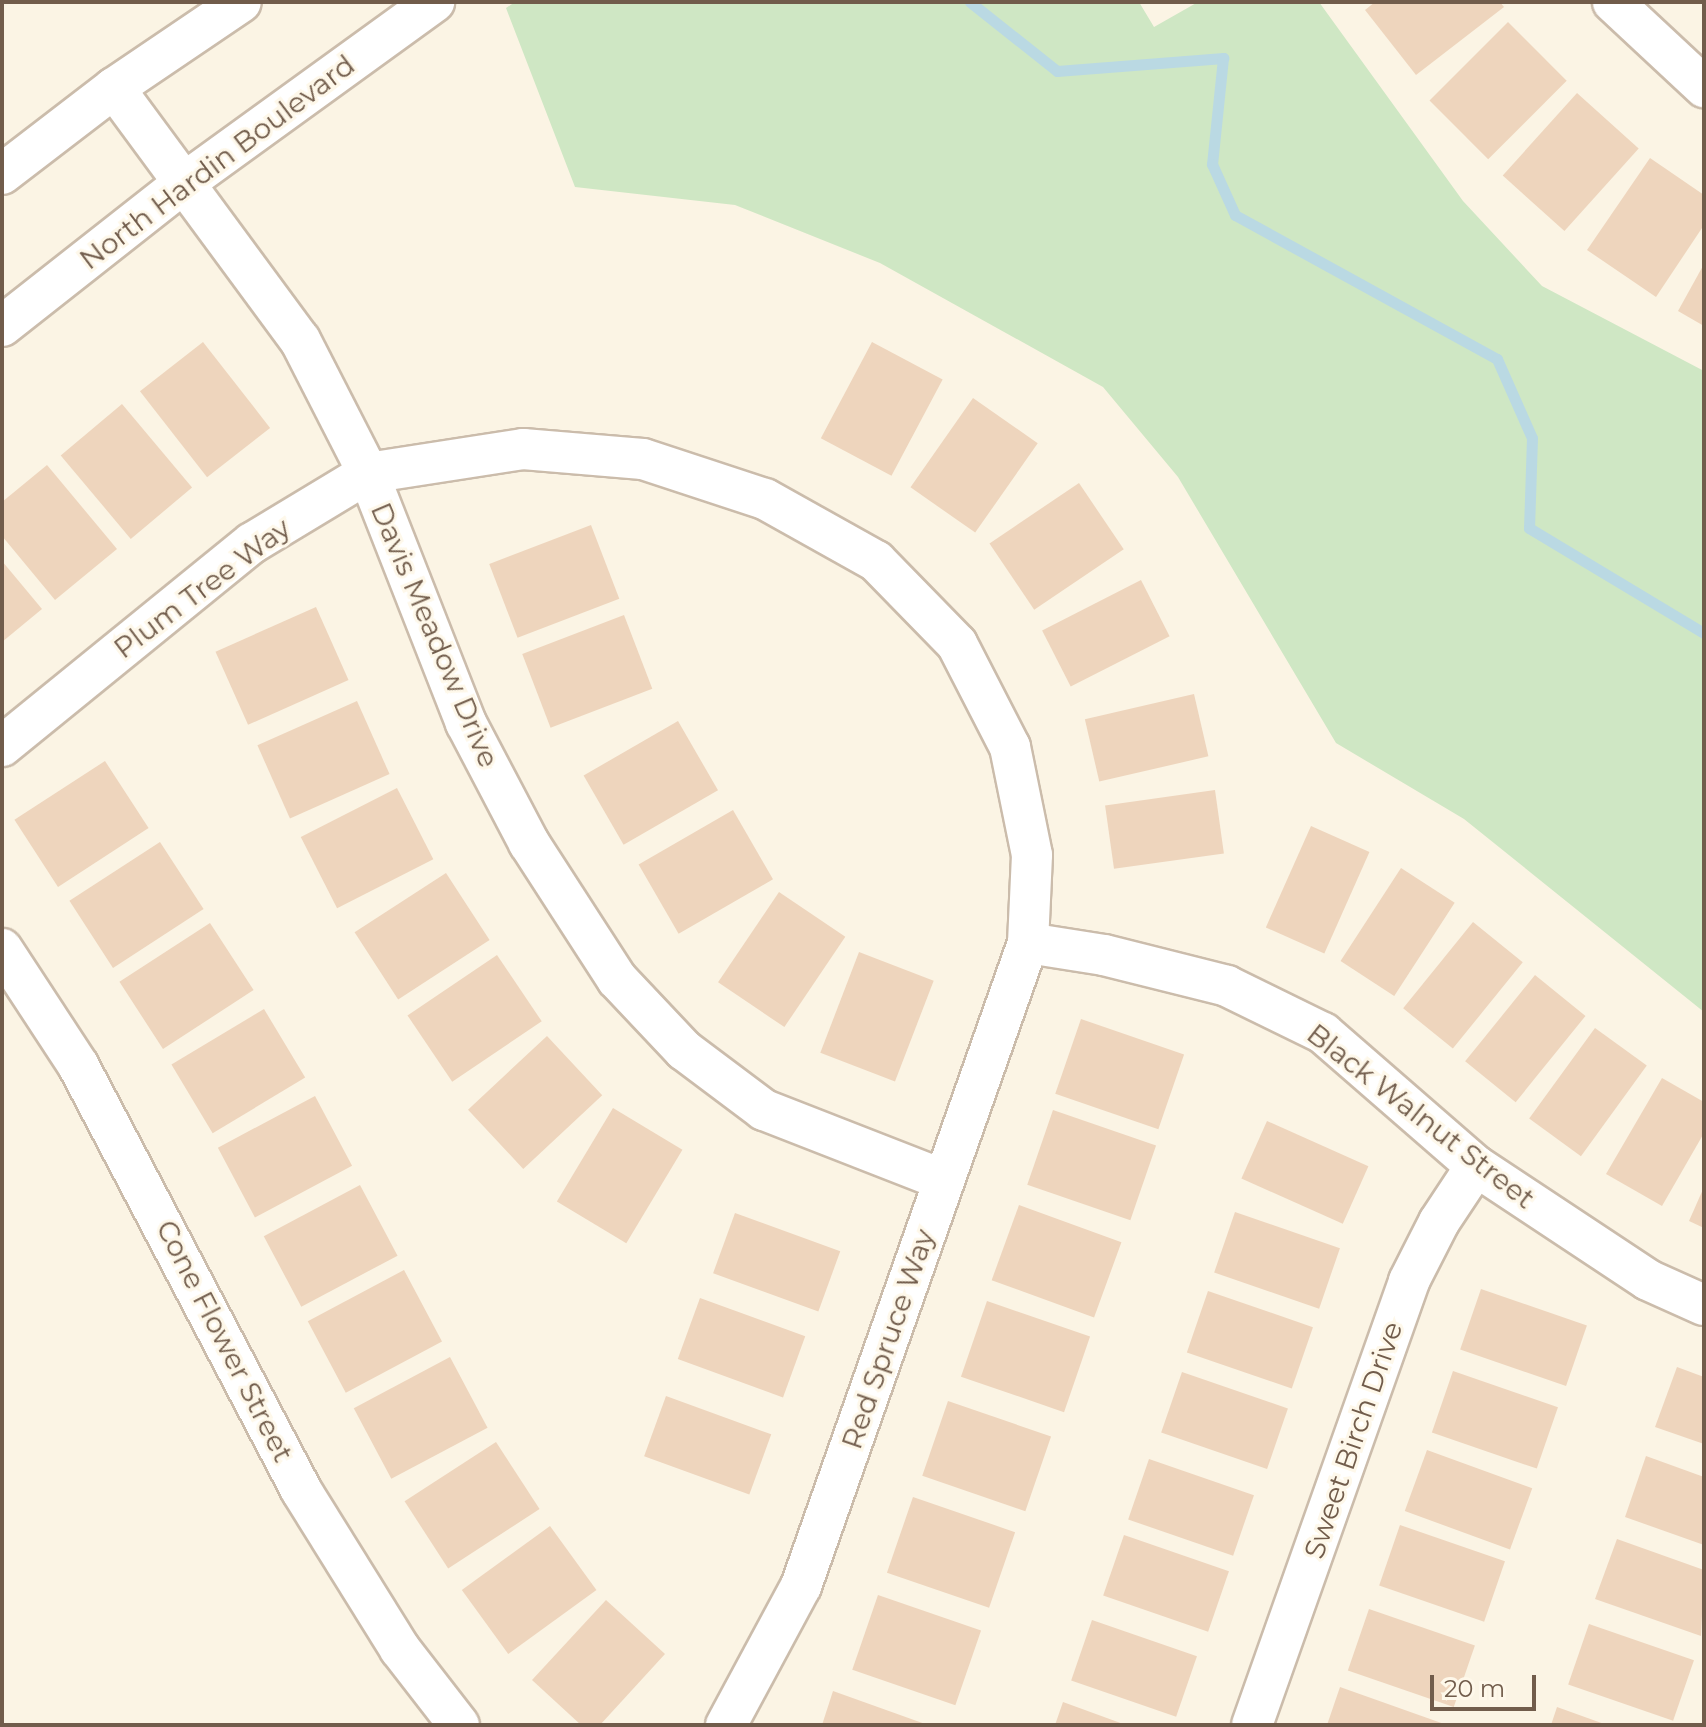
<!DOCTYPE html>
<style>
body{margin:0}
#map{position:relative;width:1706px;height:1727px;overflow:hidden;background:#fbf4e4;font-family:Montserrat,sans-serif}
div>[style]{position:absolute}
.green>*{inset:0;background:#cfe7c4}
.stream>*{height:11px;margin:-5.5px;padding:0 5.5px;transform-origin:5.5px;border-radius:5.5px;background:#bad9e3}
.building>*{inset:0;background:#eed5bd;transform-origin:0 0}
.roads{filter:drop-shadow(2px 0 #cbbcab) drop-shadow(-2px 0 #cbbcab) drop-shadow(0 2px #cbbcab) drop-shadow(0 -2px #cbbcab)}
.minor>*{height:40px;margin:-20px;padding:0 20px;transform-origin:20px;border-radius:20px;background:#fff}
span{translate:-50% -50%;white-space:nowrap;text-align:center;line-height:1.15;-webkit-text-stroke:6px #fef8ea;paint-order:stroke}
.street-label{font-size:28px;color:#715c4b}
.frame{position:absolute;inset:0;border:4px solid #715c4b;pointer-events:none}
.scale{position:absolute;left:1430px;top:1675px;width:106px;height:36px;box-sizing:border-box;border:4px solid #715c4b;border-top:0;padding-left:10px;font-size:24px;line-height:28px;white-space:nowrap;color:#715c4b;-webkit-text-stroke:6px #fef8ea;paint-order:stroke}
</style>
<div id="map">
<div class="green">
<i style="clip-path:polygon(515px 2px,1139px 2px,1154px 27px,1198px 2px,1319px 2px,1463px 201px,1542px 286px,1704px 371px,1704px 1012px,1464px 819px,1336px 743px,1178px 477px,1103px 387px,880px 263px,735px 205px,575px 187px,506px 8px)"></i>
</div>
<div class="stream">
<i style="left:970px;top:2px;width:111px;rotate:38.4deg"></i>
<i style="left:1057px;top:71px;width:167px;rotate:-4.5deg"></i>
<i style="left:1223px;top:58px;width:107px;rotate:95.9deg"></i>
<i style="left:1212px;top:164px;width:56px;rotate:65.7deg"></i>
<i style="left:1235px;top:215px;width:299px;rotate:28.8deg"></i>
<i style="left:1497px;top:359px;width:86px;rotate:66.1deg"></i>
<i style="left:1532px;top:438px;width:90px;rotate:91.9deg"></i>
<i style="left:1529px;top:528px;width:204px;rotate:31deg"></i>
</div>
<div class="building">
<i style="clip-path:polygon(1375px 2px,1500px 2px,1504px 7px,1416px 75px,1365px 10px)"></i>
<i style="left:1508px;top:22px;width:83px;height:111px;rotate:45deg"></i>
<i style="left:1577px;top:93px;width:83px;height:111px;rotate:42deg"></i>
<i style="clip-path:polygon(1650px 158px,1704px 195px,1704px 225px,1656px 297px,1587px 250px)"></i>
<i style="clip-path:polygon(1704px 264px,1704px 326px,1678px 311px)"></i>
<i style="left:203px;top:342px;width:109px;height:80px;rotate:52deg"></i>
<i style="left:872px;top:342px;width:80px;height:109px;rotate:28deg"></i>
<i style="left:973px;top:398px;width:79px;height:109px;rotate:35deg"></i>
<i style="left:122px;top:404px;width:109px;height:80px;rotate:50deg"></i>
<i style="clip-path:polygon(47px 465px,117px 549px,55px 600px,2px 536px,2px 502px)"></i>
<i style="left:1079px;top:483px;width:80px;height:108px;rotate:56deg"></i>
<i style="left:591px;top:525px;width:79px;height:109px;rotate:69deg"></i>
<i style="clip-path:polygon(2px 561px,42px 609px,2px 642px)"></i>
<i style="left:1141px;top:580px;width:63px;height:111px;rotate:63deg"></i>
<i style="left:316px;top:607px;width:80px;height:110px;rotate:66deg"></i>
<i style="left:624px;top:615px;width:79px;height:109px;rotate:69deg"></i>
<i style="left:1194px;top:694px;width:64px;height:112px;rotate:77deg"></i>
<i style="left:357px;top:701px;width:80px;height:109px;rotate:66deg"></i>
<i style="left:678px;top:721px;width:80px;height:109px;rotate:60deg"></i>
<i style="left:105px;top:761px;width:80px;height:108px;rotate:57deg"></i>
<i style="left:397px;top:788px;width:80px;height:108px;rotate:63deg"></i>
<i style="left:1215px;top:790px;width:64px;height:111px;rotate:82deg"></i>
<i style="left:733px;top:810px;width:80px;height:109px;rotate:60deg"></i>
<i style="left:1311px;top:826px;width:64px;height:111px;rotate:24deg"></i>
<i style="left:160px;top:842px;width:80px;height:108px;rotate:57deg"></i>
<i style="left:1401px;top:868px;width:64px;height:111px;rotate:33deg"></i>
<i style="left:446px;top:873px;width:80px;height:109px;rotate:57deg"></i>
<i style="left:779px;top:892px;width:80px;height:109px;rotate:34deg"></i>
<i style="left:1473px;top:922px;width:64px;height:111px;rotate:39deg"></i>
<i style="left:210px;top:923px;width:80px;height:108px;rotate:57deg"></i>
<i style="left:859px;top:952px;width:80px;height:108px;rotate:21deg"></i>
<i style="left:497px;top:955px;width:80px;height:108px;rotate:56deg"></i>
<i style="left:1535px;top:975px;width:65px;height:111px;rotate:39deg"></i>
<i style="left:264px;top:1009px;width:80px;height:108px;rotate:59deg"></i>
<i style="left:1081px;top:1019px;width:109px;height:79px;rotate:19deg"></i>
<i style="left:1595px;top:1028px;width:64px;height:112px;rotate:36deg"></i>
<i style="left:547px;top:1036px;width:81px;height:108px;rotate:47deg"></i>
<i style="clip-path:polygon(1662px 1078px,1704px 1102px,1704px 1133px,1662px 1206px,1606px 1174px)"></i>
<i style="left:315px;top:1096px;width:79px;height:110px;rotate:62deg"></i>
<i style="left:613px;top:1108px;width:81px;height:109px;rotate:31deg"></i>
<i style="left:1053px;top:1110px;width:109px;height:79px;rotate:19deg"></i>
<i style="left:1267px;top:1121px;width:111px;height:63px;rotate:24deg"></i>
<i style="left:360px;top:1185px;width:80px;height:109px;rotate:62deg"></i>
<i style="clip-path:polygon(1704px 1187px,1704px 1228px,1689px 1221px)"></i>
<i style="left:1019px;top:1205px;width:109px;height:80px;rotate:20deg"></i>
<i style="left:1235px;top:1212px;width:111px;height:64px;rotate:19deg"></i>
<i style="left:735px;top:1213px;width:112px;height:64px;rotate:20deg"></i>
<i style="left:404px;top:1270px;width:81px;height:109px;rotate:62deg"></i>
<i style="left:1481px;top:1289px;width:112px;height:64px;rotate:19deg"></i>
<i style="left:1208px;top:1291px;width:111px;height:65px;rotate:19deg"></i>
<i style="left:700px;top:1298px;width:112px;height:65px;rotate:20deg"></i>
<i style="left:987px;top:1301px;width:109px;height:80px;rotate:19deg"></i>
<i style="left:450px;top:1357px;width:80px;height:109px;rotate:62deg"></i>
<i style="clip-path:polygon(1677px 1367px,1704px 1377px,1704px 1444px,1655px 1427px)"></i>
<i style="left:1453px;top:1371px;width:111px;height:65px;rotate:19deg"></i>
<i style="left:1182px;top:1372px;width:112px;height:64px;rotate:19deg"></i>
<i style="left:666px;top:1396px;width:112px;height:64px;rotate:20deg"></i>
<i style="left:948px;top:1401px;width:109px;height:79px;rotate:19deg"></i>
<i style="left:496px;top:1442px;width:80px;height:109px;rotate:57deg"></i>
<i style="left:1427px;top:1450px;width:112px;height:65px;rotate:20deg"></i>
<i style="clip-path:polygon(1646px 1456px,1704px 1477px,1704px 1545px,1625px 1517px)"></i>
<i style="left:1149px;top:1459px;width:111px;height:64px;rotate:19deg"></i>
<i style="left:913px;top:1497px;width:108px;height:80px;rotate:19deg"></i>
<i style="left:1400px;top:1525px;width:111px;height:64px;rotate:19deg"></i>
<i style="left:550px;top:1526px;width:79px;height:109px;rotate:54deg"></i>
<i style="left:1124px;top:1535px;width:111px;height:64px;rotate:19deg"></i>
<i style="clip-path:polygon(1617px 1539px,1704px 1570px,1701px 1636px,1595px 1599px)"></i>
<i style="left:878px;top:1595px;width:109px;height:79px;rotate:19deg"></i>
<i style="clip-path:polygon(606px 1600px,665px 1654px,600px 1725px,581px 1725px,532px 1680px)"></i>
<i style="left:1369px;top:1609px;width:112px;height:65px;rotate:19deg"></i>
<i style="left:1092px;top:1620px;width:111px;height:64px;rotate:19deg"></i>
<i style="left:1589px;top:1624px;width:111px;height:64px;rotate:19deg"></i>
<i style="clip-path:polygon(1340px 1687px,1447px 1725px,1327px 1725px)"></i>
<i style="clip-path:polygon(833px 1691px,928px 1725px,822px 1725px)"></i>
<i style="clip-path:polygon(1063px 1702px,1126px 1725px,1055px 1725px)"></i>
<i style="clip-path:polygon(1557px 1707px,1607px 1725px,1551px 1725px)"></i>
</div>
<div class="roads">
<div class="minor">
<i style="left:1613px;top:2px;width:125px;rotate:43deg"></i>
<i style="left:114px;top:88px;width:313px;rotate:53.6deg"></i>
<i style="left:300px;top:340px;width:149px;rotate:62.9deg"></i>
<i style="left:368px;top:473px;width:269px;rotate:68.6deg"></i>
<i style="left:466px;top:723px;width:136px;rotate:62.3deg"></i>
<i style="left:529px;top:843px;width:162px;rotate:57.1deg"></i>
<i style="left:617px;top:979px;width:98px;rotate:46.7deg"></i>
<i style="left:684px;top:1050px;width:100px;rotate:36.9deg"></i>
<i style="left:764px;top:1110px;width:193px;rotate:21.3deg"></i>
<i style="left:2px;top:174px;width:141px;rotate:-37.5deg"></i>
<i style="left:114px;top:88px;width:153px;rotate:-34.1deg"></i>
<i style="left:2px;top:326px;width:231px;rotate:-38.2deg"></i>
<i style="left:184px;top:183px;width:309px;rotate:-35.9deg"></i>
<i style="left:2px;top:746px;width:322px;rotate:-39.1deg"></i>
<i style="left:252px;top:543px;width:135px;rotate:-31.1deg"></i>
<i style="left:368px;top:473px;width:157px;rotate:-8.8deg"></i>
<i style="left:523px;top:449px;width:120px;rotate:4.8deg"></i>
<i style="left:643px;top:459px;width:128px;rotate:18.2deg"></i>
<i style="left:765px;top:499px;width:127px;rotate:29.2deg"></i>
<i style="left:876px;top:561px;width:116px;rotate:45.7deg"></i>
<i style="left:957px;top:644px;width:116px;rotate:62.8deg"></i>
<i style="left:1010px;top:747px;width:110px;rotate:78.5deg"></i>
<i style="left:1032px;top:855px;width:88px;rotate:92.6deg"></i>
<i style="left:1028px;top:943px;width:682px;rotate:109.44deg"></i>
<i style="left:801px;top:1586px;width:158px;rotate:118.3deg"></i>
<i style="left:1028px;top:943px;width:77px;rotate:9deg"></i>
<i style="left:1104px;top:955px;width:127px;rotate:14.1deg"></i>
<i style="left:1227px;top:986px;width:107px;rotate:26.1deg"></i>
<i style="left:1323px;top:1033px;width:203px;rotate:41deg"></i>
<i style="left:1476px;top:1166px;width:206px;rotate:33.5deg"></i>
<i style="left:1648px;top:1280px;width:61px;rotate:24.1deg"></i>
<i style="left:2px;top:949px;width:139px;rotate:56.8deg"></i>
<i style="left:78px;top:1065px;width:480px;rotate:62.3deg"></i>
<i style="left:301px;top:1490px;width:187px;rotate:58.1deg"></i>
<i style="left:400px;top:1649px;width:96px;rotate:52.2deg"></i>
<i style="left:1252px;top:1725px;width:471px;rotate:-70.5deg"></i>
<i style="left:1409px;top:1281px;width:66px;rotate:-63deg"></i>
<i style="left:1439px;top:1222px;width:67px;rotate:-56.5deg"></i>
</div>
</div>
<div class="street-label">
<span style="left:217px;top:162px;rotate:-37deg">North Hardin Boulevard</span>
<span style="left:202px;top:588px;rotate:-37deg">Plum Tree Way</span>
<span style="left:435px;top:635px;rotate:67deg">Davis Meadow Drive</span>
<span style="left:1421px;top:1116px;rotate:38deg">Black Walnut Street</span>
<span style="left:888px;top:1339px;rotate:-71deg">Red Spruce Way</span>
<span style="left:225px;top:1341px;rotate:63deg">Cone Flower Street</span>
<span style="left:1353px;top:1440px;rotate:-71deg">Sweet Birch Drive</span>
</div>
<div class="frame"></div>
<div class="scale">20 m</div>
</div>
